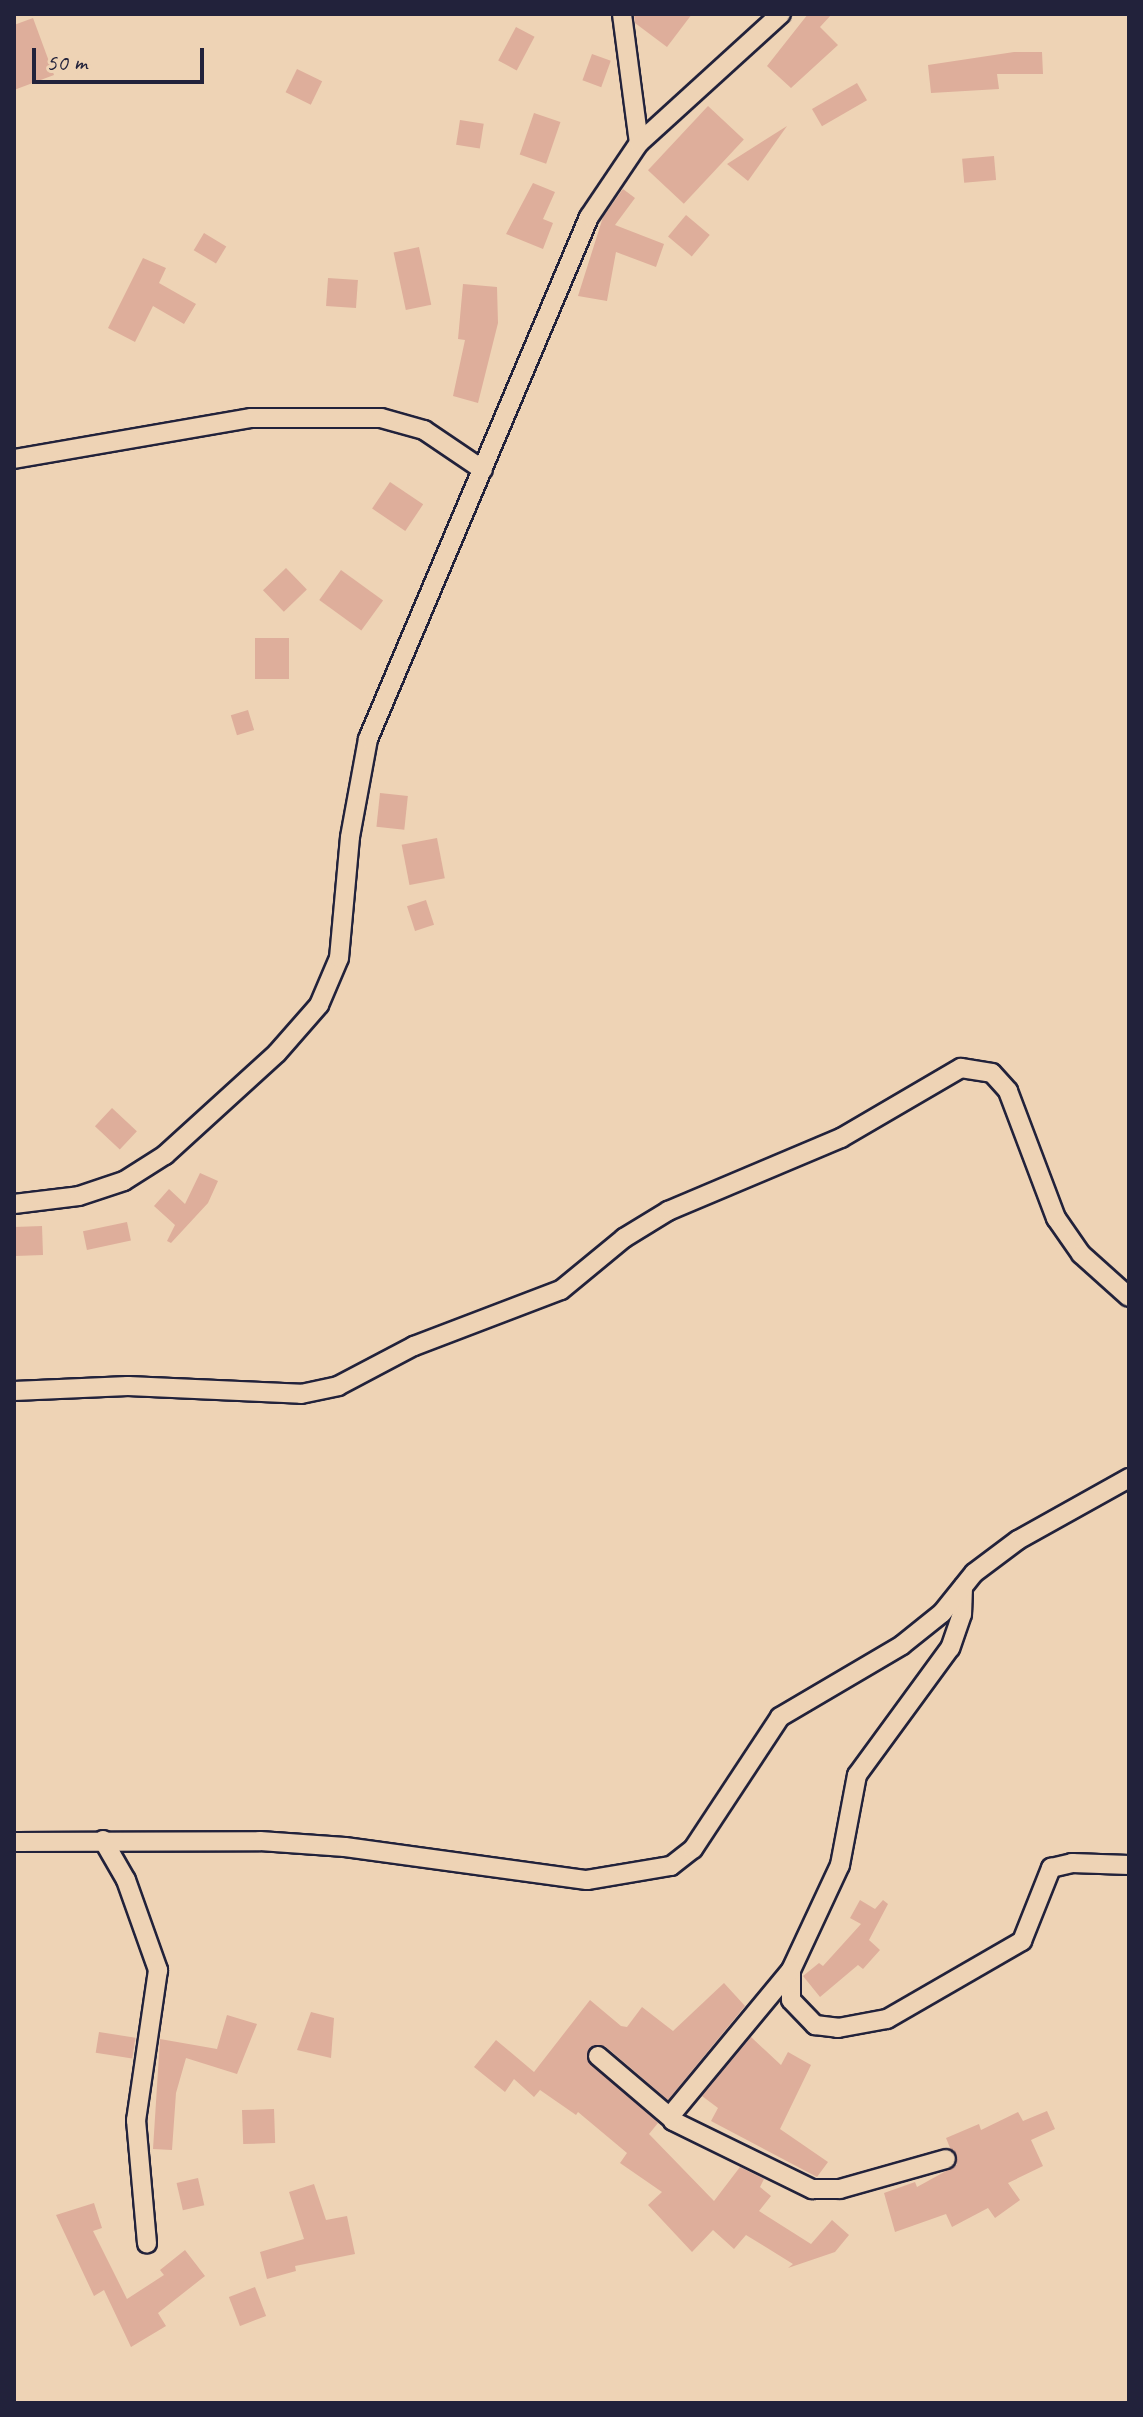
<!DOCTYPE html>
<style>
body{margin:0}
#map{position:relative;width:1143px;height:2417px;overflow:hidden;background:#eed3b5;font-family:Caveat,sans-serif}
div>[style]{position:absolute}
.building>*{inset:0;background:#deae9b;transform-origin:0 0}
.roads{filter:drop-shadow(2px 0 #22223b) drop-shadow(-2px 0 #22223b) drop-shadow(0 2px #22223b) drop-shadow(0 -2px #22223b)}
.minor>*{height:18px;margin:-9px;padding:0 9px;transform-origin:9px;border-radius:9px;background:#eed3b5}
span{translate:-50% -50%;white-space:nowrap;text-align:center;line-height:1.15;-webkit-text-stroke:6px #eed3b5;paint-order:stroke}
.frame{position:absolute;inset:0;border:16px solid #22223b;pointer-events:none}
.scale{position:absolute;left:32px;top:48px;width:172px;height:36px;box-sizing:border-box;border:4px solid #22223b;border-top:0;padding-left:10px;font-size:24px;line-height:28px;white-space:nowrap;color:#22223b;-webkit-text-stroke:6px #eed3b5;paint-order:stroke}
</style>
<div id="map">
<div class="building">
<i style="clip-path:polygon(634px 14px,692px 14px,667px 47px,635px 23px)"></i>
<i style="clip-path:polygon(808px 14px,832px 14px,820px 27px,838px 45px,791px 88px,767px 66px)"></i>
<i style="clip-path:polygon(33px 18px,54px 75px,14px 90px,14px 25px)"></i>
<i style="left:516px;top:27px;width:21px;height:38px;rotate:28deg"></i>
<i style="clip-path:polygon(1014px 52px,1042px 52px,1043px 74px,997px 74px,999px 89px,931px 93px,928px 65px)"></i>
<i style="left:592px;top:54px;width:20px;height:28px;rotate:20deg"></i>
<i style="left:297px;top:69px;width:28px;height:26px;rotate:26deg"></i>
<i style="left:857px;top:83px;width:20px;height:52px;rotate:60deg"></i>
<i style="left:708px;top:106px;width:49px;height:88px;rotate:43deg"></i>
<i style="left:534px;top:113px;width:28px;height:44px;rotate:19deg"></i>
<i style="left:460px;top:120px;width:24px;height:25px;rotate:9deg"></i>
<i style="clip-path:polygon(787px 126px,748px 181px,727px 164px)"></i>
<i style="left:994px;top:156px;width:24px;height:32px;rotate:85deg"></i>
<i style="clip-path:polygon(533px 183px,555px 192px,543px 219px,553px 223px,543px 249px,506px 234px)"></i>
<i style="clip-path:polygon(623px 189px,635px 198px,615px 225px,664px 244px,656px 267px,616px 252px,607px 301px,578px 296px,603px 217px)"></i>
<i style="left:686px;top:215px;width:31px;height:28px;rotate:40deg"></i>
<i style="left:204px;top:233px;width:26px;height:20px;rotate:31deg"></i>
<i style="left:419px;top:247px;width:59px;height:26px;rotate:78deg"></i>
<i style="clip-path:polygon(143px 258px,166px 268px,159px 283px,196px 304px,184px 324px,153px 306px,135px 342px,108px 328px)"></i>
<i style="left:328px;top:278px;width:30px;height:28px;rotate:4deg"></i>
<i style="clip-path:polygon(463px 284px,497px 287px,498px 323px,478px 403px,453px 396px,465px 340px,458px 339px)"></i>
<i style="left:390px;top:482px;width:40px;height:32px;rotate:34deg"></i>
<i style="left:286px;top:568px;width:30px;height:32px;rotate:46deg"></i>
<i style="left:341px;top:570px;width:52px;height:37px;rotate:36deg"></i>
<i style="left:255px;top:638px;width:34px;height:41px"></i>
<i style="left:248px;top:710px;width:21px;height:18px;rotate:73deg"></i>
<i style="left:380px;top:793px;width:28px;height:34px;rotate:6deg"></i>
<i style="left:437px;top:838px;width:41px;height:36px;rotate:79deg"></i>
<i style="left:426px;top:900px;width:26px;height:20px;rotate:72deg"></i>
<i style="left:112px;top:1108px;width:34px;height:25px;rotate:43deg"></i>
<i style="clip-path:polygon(200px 1173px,218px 1181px,208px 1203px,171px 1243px,167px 1241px,175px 1225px,154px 1206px,169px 1189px,185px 1204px)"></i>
<i style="left:127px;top:1222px;width:19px;height:45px;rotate:78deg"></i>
<i style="left:42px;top:1226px;width:29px;height:28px;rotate:88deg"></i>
<i style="clip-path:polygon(860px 1900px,875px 1909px,883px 1900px,888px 1904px,869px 1940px,880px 1950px,863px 1969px,858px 1965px,820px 1997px,803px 1976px,819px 1963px,823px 1966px,861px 1924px,850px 1918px)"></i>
<i style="clip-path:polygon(724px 1983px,745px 2006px,668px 2100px,605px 2046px,589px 2048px,587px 2059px,658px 2123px,649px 2134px,714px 2201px,740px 2167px,764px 2179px,760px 2187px,771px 2196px,759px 2211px,811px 2244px,832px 2220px,849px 2235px,835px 2252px,788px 2268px,793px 2264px,746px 2235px,734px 2249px,713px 2230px,692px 2252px,648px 2205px,662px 2192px,620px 2163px,627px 2153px,578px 2112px,576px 2115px,540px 2090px,534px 2097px,514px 2079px,505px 2092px,474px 2067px,496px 2040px,534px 2072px,590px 2000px,621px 2026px,627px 2027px,642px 2007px,673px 2031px)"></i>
<i style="clip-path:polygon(311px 2012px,334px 2018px,331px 2058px,297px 2050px)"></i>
<i style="clip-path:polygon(227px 2015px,257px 2024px,237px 2074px,186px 2058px,176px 2093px,172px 2150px,153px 2149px,160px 2039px,217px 2049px)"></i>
<i style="left:99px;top:2032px;width:37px;height:21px;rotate:9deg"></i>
<i style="clip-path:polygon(751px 2037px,781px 2065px,788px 2052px,811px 2065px,780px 2129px,828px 2162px,817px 2177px,711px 2121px,718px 2108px,702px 2096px)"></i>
<i style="left:274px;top:2109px;width:34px;height:32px;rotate:88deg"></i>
<i style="clip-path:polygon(1047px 2111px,1055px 2129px,1031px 2140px,1043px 2166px,1008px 2183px,1020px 2200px,995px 2218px,988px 2208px,952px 2227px,946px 2214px,895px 2232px,884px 2193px,915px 2182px,917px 2187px,957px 2165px,946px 2138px,979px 2124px,981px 2130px,1018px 2112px,1023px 2121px)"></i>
<i style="left:198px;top:2178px;width:28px;height:22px;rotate:77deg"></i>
<i style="clip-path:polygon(314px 2184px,326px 2220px,347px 2216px,355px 2254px,295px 2266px,296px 2271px,267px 2279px,260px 2252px,304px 2239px,289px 2192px)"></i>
<i style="clip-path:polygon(94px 2203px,102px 2228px,93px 2231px,127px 2299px,164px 2275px,160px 2270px,185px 2250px,205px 2276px,158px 2313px,166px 2326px,131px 2347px,104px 2290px,94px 2296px,56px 2215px)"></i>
<i style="left:255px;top:2287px;width:31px;height:28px;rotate:69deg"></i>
</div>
<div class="roads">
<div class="minor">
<i style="left:622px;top:14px;width:130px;rotate:82.5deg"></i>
<i style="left:14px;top:459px;width:241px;rotate:-9.8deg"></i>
<i style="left:251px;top:418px;width:130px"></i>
<i style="left:381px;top:418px;width:45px;rotate:15.6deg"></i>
<i style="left:424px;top:430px;width:71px;rotate:34.1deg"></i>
<i style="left:14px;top:1204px;width:65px;rotate:-7deg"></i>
<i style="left:79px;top:1196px;width:47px;rotate:-18.4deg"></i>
<i style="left:124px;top:1181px;width:49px;rotate:-32.4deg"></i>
<i style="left:165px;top:1155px;width:151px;rotate:-42.3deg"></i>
<i style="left:277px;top:1053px;width:64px;rotate:-48.8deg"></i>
<i style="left:319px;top:1005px;width:51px;rotate:-66.9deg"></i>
<i style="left:339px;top:958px;width:121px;rotate:-84.8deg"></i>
<i style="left:350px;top:837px;width:100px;rotate:-79.6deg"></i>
<i style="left:368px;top:739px;width:567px;rotate:-67.05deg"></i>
<i style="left:589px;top:217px;width:89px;rotate:-56deg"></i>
<i style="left:639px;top:143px;width:192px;rotate:-42.3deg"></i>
<i style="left:14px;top:1391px;width:114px;rotate:-2.5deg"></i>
<i style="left:128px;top:1386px;width:173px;rotate:2.6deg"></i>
<i style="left:301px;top:1394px;width:38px;rotate:-12deg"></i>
<i style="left:338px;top:1386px;width:86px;rotate:-27.8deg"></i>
<i style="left:414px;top:1346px;width:157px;rotate:-20.9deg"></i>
<i style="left:561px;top:1290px;width:82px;rotate:-39.5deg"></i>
<i style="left:624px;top:1238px;width:52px;rotate:-31.5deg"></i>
<i style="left:668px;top:1211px;width:188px;rotate:-22.9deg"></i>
<i style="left:841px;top:1138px;width:139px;rotate:-30.3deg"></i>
<i style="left:961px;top:1068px;width:31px;rotate:9deg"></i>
<i style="left:992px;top:1073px;width:24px;rotate:48deg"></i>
<i style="left:1008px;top:1091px;width:136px;rotate:69.3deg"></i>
<i style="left:1056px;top:1218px;width:44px;rotate:55.2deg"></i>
<i style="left:1081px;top:1254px;width:64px;rotate:41.9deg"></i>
<i style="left:963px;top:1587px;width:27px;rotate:92deg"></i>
<i style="left:962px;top:1614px;width:36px;rotate:109deg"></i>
<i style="left:950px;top:1648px;width:157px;rotate:126.2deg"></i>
<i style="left:857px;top:1775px;width:92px;rotate:100.7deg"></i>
<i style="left:840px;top:1865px;width:116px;rotate:115deg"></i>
<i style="left:791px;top:1970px;width:30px;rotate:90deg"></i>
<i style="left:791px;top:2000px;width:35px;rotate:46deg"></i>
<i style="left:815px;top:2025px;width:23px;rotate:7deg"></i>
<i style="left:838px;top:2028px;width:50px;rotate:-10.4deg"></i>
<i style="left:887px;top:2019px;width:156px;rotate:-30deg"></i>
<i style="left:1022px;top:1941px;width:79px;rotate:-68.3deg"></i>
<i style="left:1051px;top:1868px;width:22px;rotate:-13deg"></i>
<i style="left:1072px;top:1863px;width:57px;rotate:2deg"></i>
<i style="left:103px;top:1840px;width:46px;rotate:60.1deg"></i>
<i style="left:126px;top:1880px;width:96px;rotate:70.4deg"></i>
<i style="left:158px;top:1970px;width:152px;rotate:98.3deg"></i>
<i style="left:136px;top:2120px;width:124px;rotate:84.9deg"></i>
<i style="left:14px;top:1842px;width:246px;rotate:-0.2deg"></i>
<i style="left:260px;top:1841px;width:85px;rotate:4deg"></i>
<i style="left:345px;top:1847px;width:244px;rotate:7.8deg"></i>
<i style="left:587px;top:1880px;width:85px;rotate:-9.5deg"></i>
<i style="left:671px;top:1866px;width:28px;rotate:-38deg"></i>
<i style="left:693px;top:1849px;width:158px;rotate:-56.6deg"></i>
<i style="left:780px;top:1717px;width:142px;rotate:-30.5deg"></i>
<i style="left:902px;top:1645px;width:51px;rotate:-38.7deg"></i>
<i style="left:942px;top:1613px;width:51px;rotate:-51.3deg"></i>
<i style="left:974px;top:1573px;width:55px;rotate:-36.9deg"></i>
<i style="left:1018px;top:1540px;width:127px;rotate:-29.2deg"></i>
<i style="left:791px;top:1970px;width:187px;rotate:129.6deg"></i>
<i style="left:672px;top:2114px;width:7px;rotate:82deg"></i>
<i style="left:673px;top:2121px;width:155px;rotate:26.1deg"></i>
<i style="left:812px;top:2189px;width:28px"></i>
<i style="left:840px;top:2189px;width:110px;rotate:-15.8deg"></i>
<i style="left:598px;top:2056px;width:97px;rotate:40.4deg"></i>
</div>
</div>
<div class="frame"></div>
<div class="scale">50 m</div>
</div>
